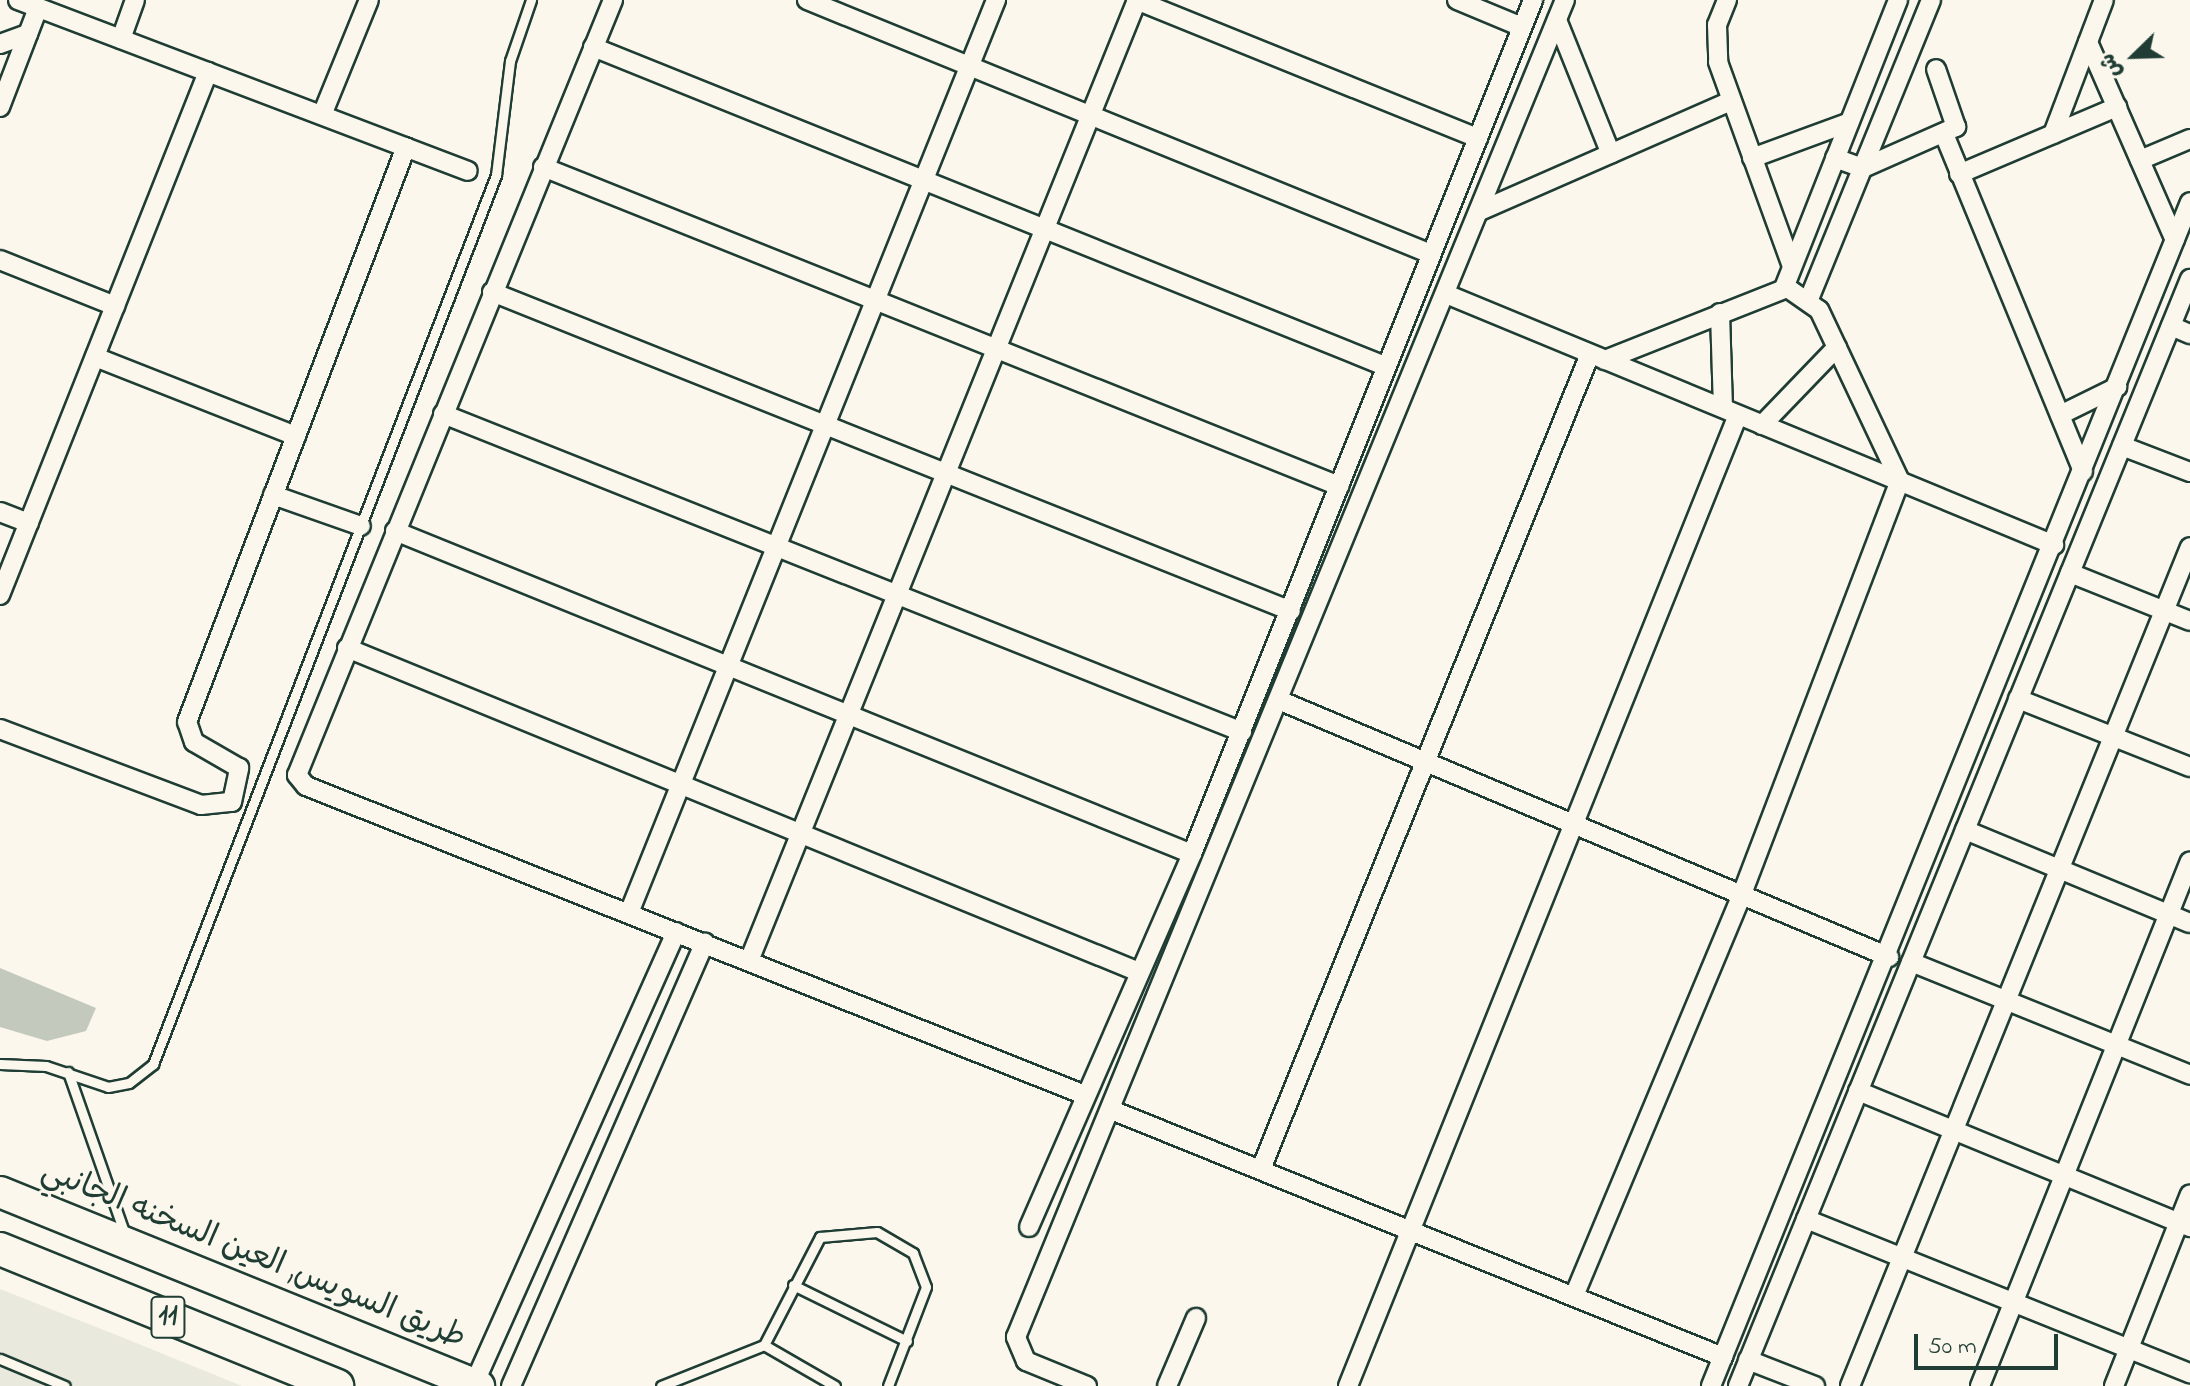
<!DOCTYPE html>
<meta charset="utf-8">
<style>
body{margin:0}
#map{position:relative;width:2190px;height:1386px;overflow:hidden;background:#fbf7ec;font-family:"Indie Flower","Playpen Sans Arabic",sans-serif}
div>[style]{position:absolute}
.built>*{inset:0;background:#eae9de}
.building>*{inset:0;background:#c4c9be}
.roads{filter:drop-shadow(2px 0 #1f3d34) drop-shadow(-2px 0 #1f3d34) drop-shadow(0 2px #1f3d34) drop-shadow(0 -2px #1f3d34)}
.service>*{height:9px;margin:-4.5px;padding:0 4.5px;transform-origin:4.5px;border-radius:4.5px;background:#fbf7ec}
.minor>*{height:18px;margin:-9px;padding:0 9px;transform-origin:9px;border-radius:9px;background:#fbf7ec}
.primary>*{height:30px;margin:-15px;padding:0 15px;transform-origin:15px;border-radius:15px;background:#fbf7ec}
.trunk>*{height:32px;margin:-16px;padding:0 16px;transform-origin:16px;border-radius:16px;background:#fbf7ec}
span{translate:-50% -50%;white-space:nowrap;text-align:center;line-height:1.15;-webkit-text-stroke:6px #fbf7ec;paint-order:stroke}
.shield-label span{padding:2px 6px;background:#fbf7ec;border:2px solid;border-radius:6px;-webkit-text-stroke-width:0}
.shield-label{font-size:30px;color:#1f3d34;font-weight:700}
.street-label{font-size:32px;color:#1f3d34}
.north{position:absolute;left:2094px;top:16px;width:80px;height:80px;-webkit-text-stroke:6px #fbf7ec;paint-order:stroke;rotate:247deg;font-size:22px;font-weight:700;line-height:32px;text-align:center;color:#1f3d34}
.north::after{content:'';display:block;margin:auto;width:28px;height:36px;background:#1f3d34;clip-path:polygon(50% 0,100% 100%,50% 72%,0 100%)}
.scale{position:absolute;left:1914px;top:1334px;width:144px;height:36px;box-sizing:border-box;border:4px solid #1f3d34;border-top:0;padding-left:10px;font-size:24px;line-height:28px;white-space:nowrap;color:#1f3d34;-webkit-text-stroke:6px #fbf7ec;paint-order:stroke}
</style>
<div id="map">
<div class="built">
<i style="clip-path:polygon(0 1289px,119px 1336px,242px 1386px,0 1386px)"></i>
</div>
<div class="building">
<i style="clip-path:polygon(0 968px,96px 1008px,86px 1031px,47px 1041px,0 1027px)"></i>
</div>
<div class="roads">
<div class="service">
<i style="left:0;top:1064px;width:46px;rotate:2.5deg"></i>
<i style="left:46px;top:1066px;width:65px;rotate:18.7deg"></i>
<i style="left:108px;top:1087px;width:21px;rotate:-11deg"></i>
<i style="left:129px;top:1083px;width:31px;rotate:-38deg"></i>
<i style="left:153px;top:1064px;width:953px;rotate:-68.9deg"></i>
<i style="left:496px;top:175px;width:115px;rotate:-83deg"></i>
<i style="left:510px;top:61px;width:65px;rotate:-71deg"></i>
<i style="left:68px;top:1072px;width:173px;rotate:70.7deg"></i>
<i style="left:793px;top:1285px;width:127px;rotate:26.2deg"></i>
<i style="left:764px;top:1345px;width:122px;rotate:-62.6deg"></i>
<i style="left:820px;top:1237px;width:57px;rotate:-5deg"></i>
<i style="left:877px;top:1232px;width:42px;rotate:30.3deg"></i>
<i style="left:913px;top:1253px;width:36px;rotate:69deg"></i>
<i style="left:926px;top:1287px;width:106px;rotate:111deg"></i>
<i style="left:0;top:1359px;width:70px;rotate:22.6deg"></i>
<i style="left:661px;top:1386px;width:111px;rotate:-21.7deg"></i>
<i style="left:764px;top:1345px;width:82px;rotate:30deg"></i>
</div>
<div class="minor">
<i style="left:18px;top:0;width:481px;rotate:20.8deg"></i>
<i style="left:613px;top:0;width:837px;rotate:112.18deg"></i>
<i style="left:297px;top:775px;width:14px;rotate:51deg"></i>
<i style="left:306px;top:786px;width:838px;rotate:21.64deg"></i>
<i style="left:807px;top:0;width:674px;rotate:22.15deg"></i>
<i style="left:1136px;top:0;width:369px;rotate:22deg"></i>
<i style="left:1457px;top:0;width:70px;rotate:22.6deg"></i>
<i style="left:1727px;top:0;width:27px;rotate:112deg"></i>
<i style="left:1717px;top:25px;width:37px;rotate:88deg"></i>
<i style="left:1718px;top:62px;width:217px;rotate:70.1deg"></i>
<i style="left:1557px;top:20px;width:144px;rotate:68.1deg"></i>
<i style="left:121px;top:39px;width:41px;rotate:-70.3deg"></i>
<i style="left:2088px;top:42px;width:216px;rotate:66.3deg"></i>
<i style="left:0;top:44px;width:30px;rotate:-20deg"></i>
<i style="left:593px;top:47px;width:854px;rotate:21.94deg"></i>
<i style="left:0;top:107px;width:106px;rotate:-69deg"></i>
<i style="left:322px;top:115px;width:124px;rotate:-67.8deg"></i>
<i style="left:1944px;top:134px;width:365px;rotate:67.6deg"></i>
<i style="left:2053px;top:134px;width:143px;rotate:-69.2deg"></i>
<i style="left:1752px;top:158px;width:104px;rotate:-20.2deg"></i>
<i style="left:1835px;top:158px;width:30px;rotate:20deg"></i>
<i style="left:1863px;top:168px;width:102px;rotate:-23.8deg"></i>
<i style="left:1956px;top:127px;width:61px;rotate:-109deg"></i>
<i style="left:2140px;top:160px;width:54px;rotate:-22.8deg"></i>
<i style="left:543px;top:167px;width:858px;rotate:21.84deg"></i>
<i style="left:1959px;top:174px;width:172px;rotate:-23deg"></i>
<i style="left:1480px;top:211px;width:273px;rotate:-23.7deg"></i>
<i style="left:0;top:260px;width:124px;rotate:21.8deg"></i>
<i style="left:1784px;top:288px;width:310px;rotate:-68.4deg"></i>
<i style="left:492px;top:292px;width:860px;rotate:21.76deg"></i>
<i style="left:1446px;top:294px;width:658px;rotate:22.43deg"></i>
<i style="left:1809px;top:299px;width:323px;rotate:-67.8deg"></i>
<i style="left:1720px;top:313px;width:95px;rotate:88.2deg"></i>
<i style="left:2171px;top:326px;width:21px;rotate:23deg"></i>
<i style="left:95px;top:357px;width:216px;rotate:21.5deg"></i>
<i style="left:443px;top:414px;width:860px;rotate:21.7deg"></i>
<i style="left:2060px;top:415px;width:64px;rotate:-26.2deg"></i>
<i style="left:1762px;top:425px;width:108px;rotate:-46.1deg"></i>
<i style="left:2122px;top:446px;width:73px;rotate:20.9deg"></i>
<i style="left:273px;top:495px;width:93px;rotate:19.4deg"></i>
<i style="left:0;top:512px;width:31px;rotate:21deg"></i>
<i style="left:395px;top:531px;width:860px;rotate:22.06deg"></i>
<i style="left:2070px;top:573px;width:129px;rotate:21.8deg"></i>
<i style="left:0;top:595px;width:563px;rotate:-68.31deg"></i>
<i style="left:347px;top:648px;width:856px;rotate:22.25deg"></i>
<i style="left:2018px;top:699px;width:185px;rotate:21.6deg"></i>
<i style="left:1281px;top:701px;width:660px;rotate:22.83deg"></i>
<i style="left:0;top:729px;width:215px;rotate:20.7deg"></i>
<i style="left:201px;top:805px;width:31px;rotate:-6deg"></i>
<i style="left:232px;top:802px;width:35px;rotate:-78deg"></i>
<i style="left:239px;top:768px;width:52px;rotate:-150deg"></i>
<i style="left:194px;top:742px;width:21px;rotate:-109deg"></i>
<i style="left:187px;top:722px;width:615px;rotate:-69.15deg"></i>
<i style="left:1965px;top:830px;width:243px;rotate:22.5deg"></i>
<i style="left:629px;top:913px;width:984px;rotate:-68.1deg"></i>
<i style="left:749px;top:961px;width:1036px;rotate:-68.01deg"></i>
<i style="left:1911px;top:962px;width:301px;rotate:22deg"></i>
<i style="left:1858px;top:1091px;width:359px;rotate:22.3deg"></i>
<i style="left:1114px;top:1111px;width:657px;rotate:22deg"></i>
<i style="left:1261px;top:1169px;width:879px;rotate:-68.02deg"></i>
<i style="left:1806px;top:1219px;width:414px;rotate:21.9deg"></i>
<i style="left:1029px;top:1227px;width:407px;rotate:-66.4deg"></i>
<i style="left:1192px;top:854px;width:920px;rotate:-68.23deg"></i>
<i style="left:1574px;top:1296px;width:436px;rotate:-67.3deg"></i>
<i style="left:1742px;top:894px;width:442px;rotate:-69.1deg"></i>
<i style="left:1900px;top:481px;width:189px;rotate:-115.3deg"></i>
<i style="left:1819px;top:310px;width:39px;rotate:-145deg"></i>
<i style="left:1787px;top:288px;width:196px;rotate:158.4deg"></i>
<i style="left:1748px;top:1360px;width:72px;rotate:21.2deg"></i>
<i style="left:474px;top:1384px;width:495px;rotate:-65.9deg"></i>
<i style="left:511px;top:1386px;width:484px;rotate:-66.4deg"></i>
<i style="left:1087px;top:1386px;width:66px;rotate:-157.7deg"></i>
<i style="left:1026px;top:1361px;width:26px;rotate:-113deg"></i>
<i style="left:1016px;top:1337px;width:1445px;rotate:-67.68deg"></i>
<i style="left:1167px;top:1386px;width:74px;rotate:-66.9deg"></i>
<i style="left:1348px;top:1386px;width:1046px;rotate:-68.12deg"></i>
<i style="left:1711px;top:1386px;width:1277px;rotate:-67.97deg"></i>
<i style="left:1738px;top:1386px;width:1196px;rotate:-67.79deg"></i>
<i style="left:1850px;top:1386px;width:905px;rotate:-67.94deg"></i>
<i style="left:1980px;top:1386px;width:565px;rotate:-68.2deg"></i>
<i style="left:2114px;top:1386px;width:206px;rotate:-68.4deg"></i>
</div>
<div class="primary">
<i style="left:0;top:1192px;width:517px;rotate:22.05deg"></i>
</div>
<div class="trunk">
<i style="left:0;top:1249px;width:364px;rotate:22.1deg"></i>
</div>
</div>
<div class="shield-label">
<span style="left:168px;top:1317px">11</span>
</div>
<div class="street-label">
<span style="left:253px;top:1256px;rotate:22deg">طريق السويس, العين السخنه الجانبي</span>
</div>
<div class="north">ش</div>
<div class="scale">50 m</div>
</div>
